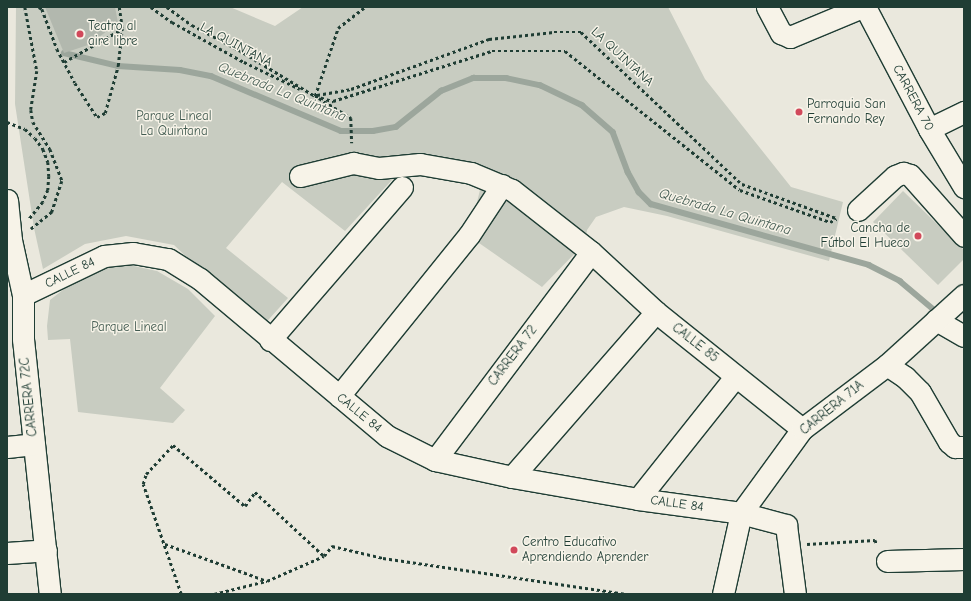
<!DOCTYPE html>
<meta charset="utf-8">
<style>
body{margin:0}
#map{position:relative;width:971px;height:601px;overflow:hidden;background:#eae8dd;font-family:"Comic Neue",sans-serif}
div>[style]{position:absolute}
.green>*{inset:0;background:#c8ccc1}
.stream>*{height:5.5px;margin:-2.75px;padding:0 2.75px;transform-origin:2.75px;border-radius:2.75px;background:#9ca69c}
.building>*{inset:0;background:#b2b8ae}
.path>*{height:2.5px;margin-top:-1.25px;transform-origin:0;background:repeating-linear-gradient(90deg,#1f3d34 0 3px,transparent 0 6px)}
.roads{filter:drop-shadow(1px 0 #1f3d34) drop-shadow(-1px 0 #1f3d34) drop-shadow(0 1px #1f3d34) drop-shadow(0 -1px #1f3d34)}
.minor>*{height:21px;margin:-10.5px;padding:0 10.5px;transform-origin:10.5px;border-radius:10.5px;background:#f7f3e8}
.dots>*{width:11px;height:11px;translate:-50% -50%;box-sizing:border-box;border:2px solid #f7f3e8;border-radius:50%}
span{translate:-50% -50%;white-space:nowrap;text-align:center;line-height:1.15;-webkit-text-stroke:3px #f7f3e8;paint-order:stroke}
.poi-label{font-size:13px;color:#1f3d34}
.left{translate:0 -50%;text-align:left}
.right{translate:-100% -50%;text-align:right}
.street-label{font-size:13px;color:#1f3d34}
.park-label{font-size:13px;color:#415a50}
.water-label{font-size:14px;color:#445c53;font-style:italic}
.frame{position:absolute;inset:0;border:8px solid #1f3d34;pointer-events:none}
</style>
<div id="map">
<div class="green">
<i style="clip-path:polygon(16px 7px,230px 7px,275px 26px,303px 7px,668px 7px,705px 79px,791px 187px,843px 202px,829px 261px,667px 216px,624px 207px,596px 217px,587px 230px,585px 243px,542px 287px,469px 236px,484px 173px,403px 168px,345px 231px,282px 182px,226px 248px,288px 298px,261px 328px,174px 245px,126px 236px,85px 244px,43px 269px,34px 228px,15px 104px)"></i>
<i style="clip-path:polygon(903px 191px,964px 250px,964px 259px,938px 285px,873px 222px)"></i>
<i style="clip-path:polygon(124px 264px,157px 271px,188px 289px,215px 316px,160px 388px,185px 410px,173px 423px,78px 412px,70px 339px,48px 340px,47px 326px,50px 300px,77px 279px,102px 269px)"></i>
</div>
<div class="stream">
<i style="left:64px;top:53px;width:56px;rotate:13.5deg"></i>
<i style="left:118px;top:66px;width:62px;rotate:3.7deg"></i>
<i style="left:180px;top:70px;width:32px;rotate:11deg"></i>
<i style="left:211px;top:76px;width:141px;rotate:22.9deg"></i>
<i style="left:341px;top:131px;width:32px"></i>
<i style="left:373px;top:131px;width:23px;rotate:-10deg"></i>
<i style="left:396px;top:127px;width:58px;rotate:-38.7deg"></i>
<i style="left:441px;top:91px;width:35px;rotate:-22deg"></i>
<i style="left:473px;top:78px;width:33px"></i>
<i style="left:506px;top:78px;width:35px;rotate:12deg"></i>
<i style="left:540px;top:85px;width:47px;rotate:25.5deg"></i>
<i style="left:582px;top:105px;width:41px;rotate:41.1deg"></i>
<i style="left:613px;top:132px;width:43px;rotate:69.4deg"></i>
<i style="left:628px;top:172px;width:23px;rotate:61deg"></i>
<i style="left:639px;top:192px;width:17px;rotate:45deg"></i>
<i style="left:651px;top:204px;width:226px;rotate:15.6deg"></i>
<i style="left:869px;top:265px;width:35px;rotate:27deg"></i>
<i style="left:900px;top:281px;width:50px;rotate:40.1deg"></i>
</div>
<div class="building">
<i style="clip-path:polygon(45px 7px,115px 7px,118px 23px,88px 45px,64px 53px)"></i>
</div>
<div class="path">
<i style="left:25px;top:7px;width:65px;rotate:79.4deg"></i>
<i style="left:37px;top:71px;width:39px;rotate:99deg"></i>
<i style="left:31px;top:110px;width:12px;rotate:81deg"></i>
<i style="left:33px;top:122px;width:32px;rotate:58deg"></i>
<i style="left:50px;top:149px;width:34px;rotate:69deg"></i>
<i style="left:62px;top:181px;width:33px;rotate:108deg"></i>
<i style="left:52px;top:212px;width:27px;rotate:141deg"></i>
<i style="left:39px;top:7px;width:4px;rotate:34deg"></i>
<i style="left:42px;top:9px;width:43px;rotate:69.4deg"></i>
<i style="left:57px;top:49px;width:38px;rotate:62deg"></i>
<i style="left:75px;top:83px;width:40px;rotate:57.1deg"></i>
<i style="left:97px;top:117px;width:9px;rotate:-27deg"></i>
<i style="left:105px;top:113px;width:49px;rotate:-74.5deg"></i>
<i style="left:118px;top:66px;width:38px;rotate:-84deg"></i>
<i style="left:122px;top:28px;width:21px;rotate:-98deg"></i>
<i style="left:151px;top:7px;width:26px;rotate:36deg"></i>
<i style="left:172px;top:22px;width:82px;rotate:29.1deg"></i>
<i style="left:244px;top:62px;width:62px;rotate:25.7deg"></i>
<i style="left:167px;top:7px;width:31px;rotate:36deg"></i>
<i style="left:192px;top:25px;width:53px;rotate:28deg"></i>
<i style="left:239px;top:50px;width:89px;rotate:31.2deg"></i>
<i style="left:315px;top:96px;width:19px;rotate:16deg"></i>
<i style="left:333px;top:101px;width:167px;rotate:-17.5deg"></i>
<i style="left:492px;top:51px;width:73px"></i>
<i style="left:565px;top:51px;width:223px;rotate:38.5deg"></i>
<i style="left:740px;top:190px;width:96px;rotate:19.6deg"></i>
<i style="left:830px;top:222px;width:7px;rotate:-27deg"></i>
<i style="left:64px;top:62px;width:67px;rotate:-29.6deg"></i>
<i style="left:314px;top:95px;width:1px;rotate:45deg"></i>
<i style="left:315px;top:96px;width:72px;rotate:-71.3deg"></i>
<i style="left:338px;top:28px;width:34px;rotate:-38deg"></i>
<i style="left:317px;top:95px;width:35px;rotate:-10deg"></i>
<i style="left:351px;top:89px;width:147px;rotate:-19.9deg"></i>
<i style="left:489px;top:39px;width:65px;rotate:-6.1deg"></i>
<i style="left:554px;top:32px;width:27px"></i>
<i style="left:581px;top:32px;width:221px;rotate:43.4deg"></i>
<i style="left:742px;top:184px;width:100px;rotate:19.9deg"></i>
<i style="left:319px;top:98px;width:38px;rotate:32deg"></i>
<i style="left:351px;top:118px;width:25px;rotate:88deg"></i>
<i style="left:7px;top:122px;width:19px;rotate:21deg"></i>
<i style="left:25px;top:129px;width:13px;rotate:42deg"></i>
<i style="left:35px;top:138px;width:14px;rotate:54deg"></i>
<i style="left:43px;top:149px;width:14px;rotate:69deg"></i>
<i style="left:48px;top:162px;width:14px;rotate:86deg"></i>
<i style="left:49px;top:176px;width:14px;rotate:94deg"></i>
<i style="left:48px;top:190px;width:13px;rotate:113deg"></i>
<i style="left:43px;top:202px;width:22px;rotate:129deg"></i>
<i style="left:165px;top:544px;width:109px;rotate:19.9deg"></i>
<i style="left:267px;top:581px;width:62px;rotate:-23.7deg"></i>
<i style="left:807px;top:544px;width:68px;rotate:-3.4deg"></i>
<i style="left:875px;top:540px;width:4px;rotate:63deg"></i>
<i style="left:181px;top:594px;width:116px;rotate:-109.1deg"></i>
<i style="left:143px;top:484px;width:10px;rotate:-73deg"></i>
<i style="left:146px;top:474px;width:40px;rotate:-47deg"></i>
<i style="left:173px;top:445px;width:94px;rotate:40.3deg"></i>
<i style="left:245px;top:506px;width:17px;rotate:-54deg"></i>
<i style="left:255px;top:492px;width:94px;rotate:42.8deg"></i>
<i style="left:324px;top:556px;width:13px;rotate:-51deg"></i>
<i style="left:332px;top:546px;width:52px;rotate:13.2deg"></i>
<i style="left:383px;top:558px;width:246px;rotate:8.4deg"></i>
<i style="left:214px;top:594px;width:54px;rotate:-14deg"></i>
</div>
<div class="roads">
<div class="minor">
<i style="left:767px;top:7px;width:30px;rotate:62deg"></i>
<i style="left:781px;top:33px;width:10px;rotate:24deg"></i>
<i style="left:790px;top:37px;width:78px;rotate:-22.6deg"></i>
<i style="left:865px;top:7px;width:138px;rotate:62.3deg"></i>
<i style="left:929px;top:129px;width:68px;rotate:58.9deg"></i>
<i style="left:929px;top:129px;width:39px;rotate:-26deg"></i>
<i style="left:300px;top:176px;width:55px;rotate:-13.8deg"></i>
<i style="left:353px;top:163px;width:26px;rotate:11deg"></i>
<i style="left:379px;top:168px;width:41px;rotate:-5.6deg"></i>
<i style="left:420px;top:164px;width:52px;rotate:10deg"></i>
<i style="left:471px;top:173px;width:44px;rotate:22.5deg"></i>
<i style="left:512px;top:190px;width:100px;rotate:38.1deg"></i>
<i style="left:591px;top:252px;width:88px;rotate:42.7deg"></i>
<i style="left:656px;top:312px;width:187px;rotate:38.7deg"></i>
<i style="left:7px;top:200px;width:40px;rotate:84.3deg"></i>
<i style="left:11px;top:240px;width:56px;rotate:77.7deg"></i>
<i style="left:23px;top:295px;width:44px;rotate:90deg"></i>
<i style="left:23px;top:339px;width:256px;rotate:84deg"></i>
<i style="left:858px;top:210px;width:50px;rotate:-42.6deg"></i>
<i style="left:895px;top:176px;width:9px;rotate:-21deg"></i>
<i style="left:903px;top:173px;width:7px;rotate:16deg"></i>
<i style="left:910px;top:175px;width:81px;rotate:48.5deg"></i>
<i style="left:23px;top:295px;width:90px;rotate:-25.7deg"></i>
<i style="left:104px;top:256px;width:29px;rotate:-6deg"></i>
<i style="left:133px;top:253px;width:36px;rotate:10deg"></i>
<i style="left:168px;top:259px;width:38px;rotate:32deg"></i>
<i style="left:200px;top:279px;width:244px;rotate:40deg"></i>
<i style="left:387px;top:436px;width:54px;rotate:26.6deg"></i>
<i style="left:435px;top:460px;width:79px;rotate:12.4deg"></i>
<i style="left:512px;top:477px;width:128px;rotate:9.9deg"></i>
<i style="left:638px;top:499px;width:104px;rotate:7.7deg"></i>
<i style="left:741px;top:513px;width:47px;rotate:14.9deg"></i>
<i style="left:786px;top:525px;width:70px;rotate:82.6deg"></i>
<i style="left:936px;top:320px;width:32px;rotate:30deg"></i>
<i style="left:270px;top:340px;width:202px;rotate:-49.2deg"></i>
<i style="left:887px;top:365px;width:22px;rotate:34deg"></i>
<i style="left:905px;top:377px;width:21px;rotate:45deg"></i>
<i style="left:920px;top:392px;width:58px;rotate:59.9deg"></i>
<i style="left:949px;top:442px;width:8px;rotate:40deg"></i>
<i style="left:955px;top:447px;width:9px"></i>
<i style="left:339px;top:396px;width:207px;rotate:-51.1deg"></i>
<i style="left:469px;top:235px;width:60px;rotate:-56.6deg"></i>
<i style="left:7px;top:447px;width:27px;rotate:-6deg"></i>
<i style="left:435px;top:460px;width:260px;rotate:-53.1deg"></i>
<i style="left:512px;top:477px;width:219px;rotate:-48.9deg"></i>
<i style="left:638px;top:499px;width:157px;rotate:-51.5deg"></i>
<i style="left:7px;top:553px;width:39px;rotate:-4deg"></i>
<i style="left:887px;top:561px;width:77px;rotate:-1.5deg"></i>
<i style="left:723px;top:594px;width:83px;rotate:-77.5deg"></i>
<i style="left:741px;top:513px;width:104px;rotate:-54deg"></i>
<i style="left:802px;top:429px;width:106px;rotate:-37deg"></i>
<i style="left:887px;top:365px;width:104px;rotate:-42.3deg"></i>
</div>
</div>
<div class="dots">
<i style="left:80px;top:34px;background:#d1495b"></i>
<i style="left:799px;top:112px;background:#d1495b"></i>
<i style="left:918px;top:236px;background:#d1495b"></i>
<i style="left:514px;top:550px;background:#d1495b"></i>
</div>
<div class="poi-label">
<span class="left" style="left:88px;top:34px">Teatro al<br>aire libre</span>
<span class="left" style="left:807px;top:112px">Parroquia San<br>Fernando Rey</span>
<span class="right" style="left:910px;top:236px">Cancha de<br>Fútbol El Hueco</span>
<span class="left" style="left:522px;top:550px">Centro Educativo<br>Aprendiendo Aprender</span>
</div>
<div class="street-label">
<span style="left:236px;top:45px;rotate:28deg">LA QUINTANA</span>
<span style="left:622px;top:57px;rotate:43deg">LA QUINTANA</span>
<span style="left:913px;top:98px;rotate:62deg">CARRERA 70</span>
<span style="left:70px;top:273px;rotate:-26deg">CALLE 84</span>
<span style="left:695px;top:343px;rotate:38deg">CALLE 85</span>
<span style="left:513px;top:356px;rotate:-53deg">CARRERA 72</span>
<span style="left:29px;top:397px;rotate:-96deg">CARRERA 72C</span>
<span style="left:832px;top:408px;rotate:-39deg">CARRERA 71A</span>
<span style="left:359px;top:413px;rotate:39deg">CALLE 84</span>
<span style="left:677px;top:504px;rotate:8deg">CALLE 84</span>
</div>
<div class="park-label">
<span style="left:174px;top:124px">Parque Lineal<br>La Quintana</span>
<span style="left:129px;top:327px">Parque Lineal</span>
</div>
<div class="water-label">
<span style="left:282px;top:92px;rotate:22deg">Quebrada La Quintana</span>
<span style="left:725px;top:212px;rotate:16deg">Quebrada La Quintana</span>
</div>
<div class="frame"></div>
</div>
